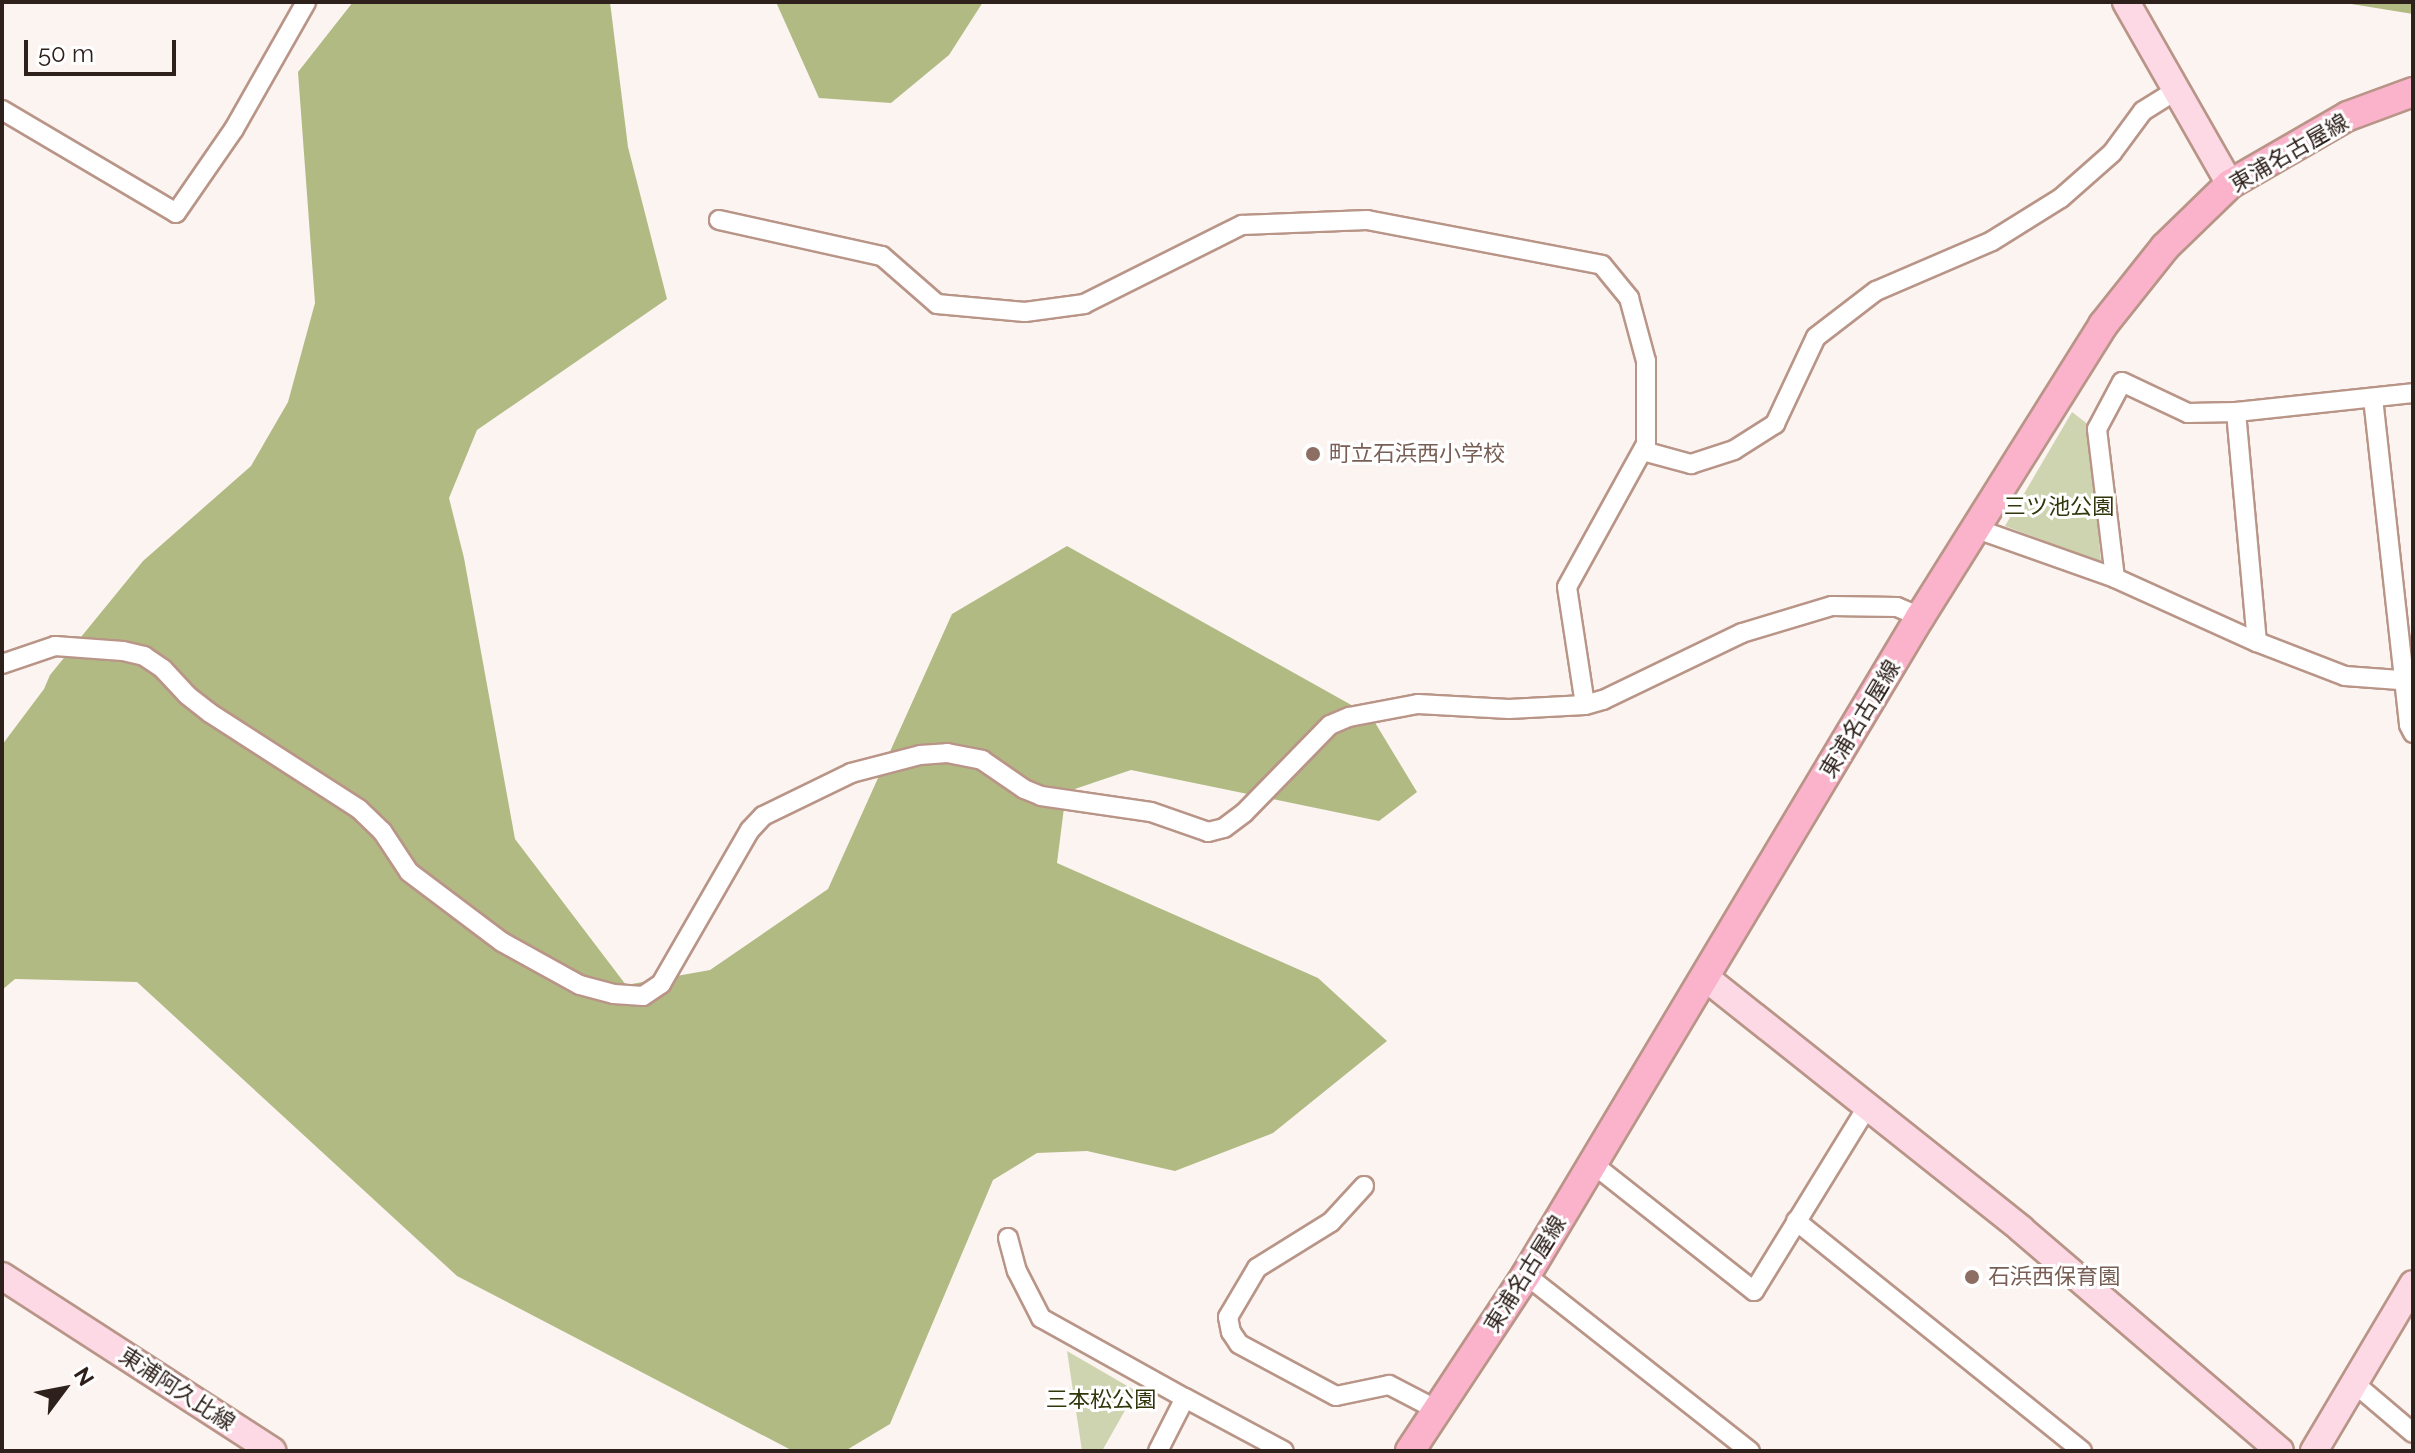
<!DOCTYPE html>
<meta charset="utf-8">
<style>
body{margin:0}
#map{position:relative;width:2415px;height:1453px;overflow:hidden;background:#fcf4f1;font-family:Raleway,"Noto Sans JP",sans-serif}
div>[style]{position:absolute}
.green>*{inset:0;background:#cfd4b0}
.forest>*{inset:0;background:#b2ba84}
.roads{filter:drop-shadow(2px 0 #b99588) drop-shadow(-2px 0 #b99588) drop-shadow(0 2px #b99588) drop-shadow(0 -2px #b99588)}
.street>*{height:18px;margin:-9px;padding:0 9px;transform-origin:9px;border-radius:9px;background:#fff}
.secondary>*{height:26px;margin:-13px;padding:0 13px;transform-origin:13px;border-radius:13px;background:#fcd9e5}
.primary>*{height:28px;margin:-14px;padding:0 14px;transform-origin:14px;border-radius:14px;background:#fab3cb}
.dots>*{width:22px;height:22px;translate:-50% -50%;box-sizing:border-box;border:4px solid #fff;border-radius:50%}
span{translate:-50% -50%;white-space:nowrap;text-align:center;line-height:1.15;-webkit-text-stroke:6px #fff;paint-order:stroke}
.street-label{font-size:22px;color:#2e201b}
.education-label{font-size:22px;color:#785e54}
.left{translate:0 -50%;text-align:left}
.park-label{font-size:22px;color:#32360b}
.frame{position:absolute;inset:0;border:4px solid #2e201b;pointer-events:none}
.north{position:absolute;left:24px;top:1349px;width:80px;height:80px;-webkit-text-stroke:6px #fff;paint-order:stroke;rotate:58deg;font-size:22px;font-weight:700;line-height:32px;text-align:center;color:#2e201b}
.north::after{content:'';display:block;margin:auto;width:28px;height:36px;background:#2e201b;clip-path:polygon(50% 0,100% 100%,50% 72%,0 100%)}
.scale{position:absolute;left:24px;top:40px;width:152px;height:36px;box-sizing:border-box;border:4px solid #2e201b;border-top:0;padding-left:10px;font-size:24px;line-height:28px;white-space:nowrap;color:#2e201b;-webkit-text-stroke:6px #fff;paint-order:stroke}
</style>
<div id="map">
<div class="green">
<i style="clip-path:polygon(2072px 412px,2089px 425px,2101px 562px,2005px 526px)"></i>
<i style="clip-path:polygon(1067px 1351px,1136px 1391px,1102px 1451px,1082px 1451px)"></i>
</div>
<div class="forest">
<i style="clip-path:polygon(353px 2px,610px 2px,628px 147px,667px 299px,477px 430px,449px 498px,464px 558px,515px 839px,626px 985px,710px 970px,828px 889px,952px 614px,1067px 546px,1371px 716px,1417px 792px,1379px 821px,1131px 770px,1066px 792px,1057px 863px,1318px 978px,1387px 1041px,1273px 1133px,1175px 1171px,1087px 1151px,1037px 1153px,993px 1180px,890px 1424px,845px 1451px,793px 1451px,457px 1276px,137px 982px,15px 979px,2px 990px,2px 745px,44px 689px,50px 675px,143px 561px,251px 466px,288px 402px,315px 303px,298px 72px)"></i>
<i style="clip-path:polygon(776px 2px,983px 2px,949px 55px,891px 103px,819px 98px)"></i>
<i style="clip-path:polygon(2339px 2px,2413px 2px,2413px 14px)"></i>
</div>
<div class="roads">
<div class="street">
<i style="left:2px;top:110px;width:202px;rotate:30.6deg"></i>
<i style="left:176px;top:213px;width:102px;rotate:-55.4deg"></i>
<i style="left:234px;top:129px;width:146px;rotate:-60.4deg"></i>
<i style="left:719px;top:220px;width:167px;rotate:12.5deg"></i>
<i style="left:882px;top:256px;width:73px;rotate:41.1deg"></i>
<i style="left:937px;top:304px;width:88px;rotate:5.2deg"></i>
<i style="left:1025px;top:312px;width:60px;rotate:-7.7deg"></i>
<i style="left:1084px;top:304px;width:177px;rotate:-26.6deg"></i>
<i style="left:1242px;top:225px;width:125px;rotate:-2.3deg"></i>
<i style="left:1367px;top:220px;width:239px;rotate:10.8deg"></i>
<i style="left:1602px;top:265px;width:43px;rotate:50.7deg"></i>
<i style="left:1629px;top:298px;width:65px;rotate:74.9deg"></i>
<i style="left:1646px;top:361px;width:83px;rotate:90deg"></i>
<i style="left:1646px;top:444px;width:163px;rotate:118.9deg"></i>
<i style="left:1567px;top:587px;width:119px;rotate:81.3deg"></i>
<i style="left:2373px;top:398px;width:329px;rotate:83.7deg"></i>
<i style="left:2409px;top:725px;width:9px;rotate:63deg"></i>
<i style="left:2236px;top:412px;width:231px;rotate:84.8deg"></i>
<i style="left:1643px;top:451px;width:50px;rotate:15.2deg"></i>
<i style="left:1691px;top:464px;width:45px;rotate:-18deg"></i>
<i style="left:1734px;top:450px;width:49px;rotate:-32.4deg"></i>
<i style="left:1775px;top:424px;width:96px;rotate:-64.8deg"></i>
<i style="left:1816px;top:337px;width:76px;rotate:-37.5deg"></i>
<i style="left:1876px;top:291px;width:126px;rotate:-23.3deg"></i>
<i style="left:1992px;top:241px;width:81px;rotate:-31.9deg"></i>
<i style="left:2061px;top:198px;width:68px;rotate:-41.4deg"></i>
<i style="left:2112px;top:153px;width:52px;rotate:-53.6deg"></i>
<i style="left:2143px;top:111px;width:38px;rotate:-32deg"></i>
<i style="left:1977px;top:529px;width:146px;rotate:19.5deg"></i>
<i style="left:2115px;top:578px;width:156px;rotate:24.3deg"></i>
<i style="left:2257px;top:642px;width:94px;rotate:21.1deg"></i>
<i style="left:2345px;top:676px;width:68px;rotate:4.2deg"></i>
<i style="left:2115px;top:578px;width:150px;rotate:-96.9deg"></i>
<i style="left:2097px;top:429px;width:53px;rotate:-62deg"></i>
<i style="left:2122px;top:382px;width:73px;rotate:25.2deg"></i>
<i style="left:2188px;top:413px;width:48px;rotate:-1.2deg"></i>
<i style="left:2236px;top:412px;width:178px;rotate:-6.1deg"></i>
<i style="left:2px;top:664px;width:56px;rotate:-18.8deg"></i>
<i style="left:55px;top:646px;width:68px;rotate:4.2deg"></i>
<i style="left:123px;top:651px;width:22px;rotate:13deg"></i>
<i style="left:144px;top:656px;width:23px;rotate:34deg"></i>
<i style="left:163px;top:669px;width:35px;rotate:47deg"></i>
<i style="left:187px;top:695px;width:29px;rotate:38deg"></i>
<i style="left:210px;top:713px;width:177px;rotate:32.8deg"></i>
<i style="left:359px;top:809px;width:32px;rotate:44deg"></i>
<i style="left:382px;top:831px;width:49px;rotate:56.6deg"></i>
<i style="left:409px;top:872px;width:116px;rotate:37deg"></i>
<i style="left:502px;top:942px;width:89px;rotate:28.9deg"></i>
<i style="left:580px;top:985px;width:35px;rotate:15deg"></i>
<i style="left:614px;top:994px;width:29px;rotate:4deg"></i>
<i style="left:643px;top:996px;width:22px;rotate:-34deg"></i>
<i style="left:661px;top:984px;width:178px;rotate:-60deg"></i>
<i style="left:750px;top:830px;width:19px;rotate:-47deg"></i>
<i style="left:763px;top:816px;width:98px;rotate:-26deg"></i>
<i style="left:851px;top:773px;width:71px;rotate:-14.6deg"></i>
<i style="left:920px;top:755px;width:27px;rotate:-4deg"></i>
<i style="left:947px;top:753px;width:36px;rotate:11deg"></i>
<i style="left:982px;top:760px;width:51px;rotate:34.6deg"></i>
<i style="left:1024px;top:789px;width:18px;rotate:22deg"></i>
<i style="left:1041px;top:796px;width:111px;rotate:8.3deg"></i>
<i style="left:1151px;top:812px;width:60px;rotate:19.3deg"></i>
<i style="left:1208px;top:832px;width:16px;rotate:-14deg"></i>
<i style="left:1224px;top:828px;width:25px;rotate:-37deg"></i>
<i style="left:1244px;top:813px;width:123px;rotate:-45.7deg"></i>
<i style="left:1330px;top:725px;width:21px;rotate:-23deg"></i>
<i style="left:1349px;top:717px;width:70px;rotate:-10.7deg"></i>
<i style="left:1418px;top:704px;width:91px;rotate:3.1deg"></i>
<i style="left:1509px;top:709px;width:76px;rotate:-3deg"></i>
<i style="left:1585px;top:705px;width:19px;rotate:-16deg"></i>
<i style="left:1603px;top:700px;width:154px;rotate:-25.7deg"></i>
<i style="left:1742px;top:633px;width:94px;rotate:-16.7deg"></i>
<i style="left:1832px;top:606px;width:65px;rotate:0.9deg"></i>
<i style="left:1897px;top:607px;width:25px;rotate:23deg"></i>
<i style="left:1593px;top:1164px;width:205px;rotate:38.3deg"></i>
<i style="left:1754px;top:1291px;width:216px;rotate:-58.4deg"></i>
<i style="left:1364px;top:1186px;width:49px;rotate:132.5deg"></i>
<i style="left:1331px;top:1222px;width:87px;rotate:148.1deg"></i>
<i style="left:1257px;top:1268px;width:57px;rotate:120.6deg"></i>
<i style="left:1228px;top:1317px;width:15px;rotate:79deg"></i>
<i style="left:1231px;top:1332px;width:14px;rotate:56deg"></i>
<i style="left:1239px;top:1344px;width:110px;rotate:28.2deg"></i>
<i style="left:1336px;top:1396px;width:54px;rotate:-11.7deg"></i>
<i style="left:1389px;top:1385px;width:54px;rotate:27.5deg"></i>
<i style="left:1796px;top:1221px;width:367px;rotate:38.8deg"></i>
<i style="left:1008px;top:1238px;width:34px;rotate:75deg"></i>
<i style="left:1017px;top:1271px;width:53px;rotate:62.9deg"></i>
<i style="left:1041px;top:1318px;width:165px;rotate:29.1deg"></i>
<i style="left:1526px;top:1275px;width:285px;rotate:38.2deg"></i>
<i style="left:2354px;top:1383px;width:77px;rotate:40.3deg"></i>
<i style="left:1158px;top:1451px;width:59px;rotate:-63deg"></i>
<i style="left:1185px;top:1398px;width:112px;rotate:28.2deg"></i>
</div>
<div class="secondary">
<i style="left:2126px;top:2px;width:210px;rotate:60.3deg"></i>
<i style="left:1706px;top:978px;width:403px;rotate:38.5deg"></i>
<i style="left:2021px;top:1229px;width:341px;rotate:40.6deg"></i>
<i style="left:2px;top:1276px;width:322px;rotate:32.9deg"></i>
<i style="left:2314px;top:1451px;width:194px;rotate:-59.3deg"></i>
</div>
<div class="primary">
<i style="left:1410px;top:1451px;width:211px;rotate:-56.6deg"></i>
<i style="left:1526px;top:1275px;width:767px;rotate:-59.09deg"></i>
<i style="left:1920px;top:617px;width:345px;rotate:-57.9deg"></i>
<i style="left:2103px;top:325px;width:100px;rotate:-51.5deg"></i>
<i style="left:2165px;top:247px;width:91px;rotate:-44.1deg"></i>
<i style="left:2230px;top:184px;width:136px;rotate:-30deg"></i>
<i style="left:2348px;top:116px;width:69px;rotate:-20.3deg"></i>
</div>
</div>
<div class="dots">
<i style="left:1313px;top:454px;background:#8d6e63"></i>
<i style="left:1972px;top:1277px;background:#8d6e63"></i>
</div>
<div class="street-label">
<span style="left:2289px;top:153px;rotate:-30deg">東浦名古屋線</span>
<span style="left:1860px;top:719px;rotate:-59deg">東浦名古屋線</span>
<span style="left:1525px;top:1274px;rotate:-58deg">東浦名古屋線</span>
<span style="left:177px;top:1389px;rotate:33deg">東浦阿久比線</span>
</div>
<div class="education-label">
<span class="left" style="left:1329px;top:454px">町立石浜西小学校</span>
<span class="left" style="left:1988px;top:1277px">石浜西保育園</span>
</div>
<div class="park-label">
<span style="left:2059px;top:507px">三ツ池公園</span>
<span style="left:1101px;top:1400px">三本松公園</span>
</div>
<div class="frame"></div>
<div class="north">N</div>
<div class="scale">50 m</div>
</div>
